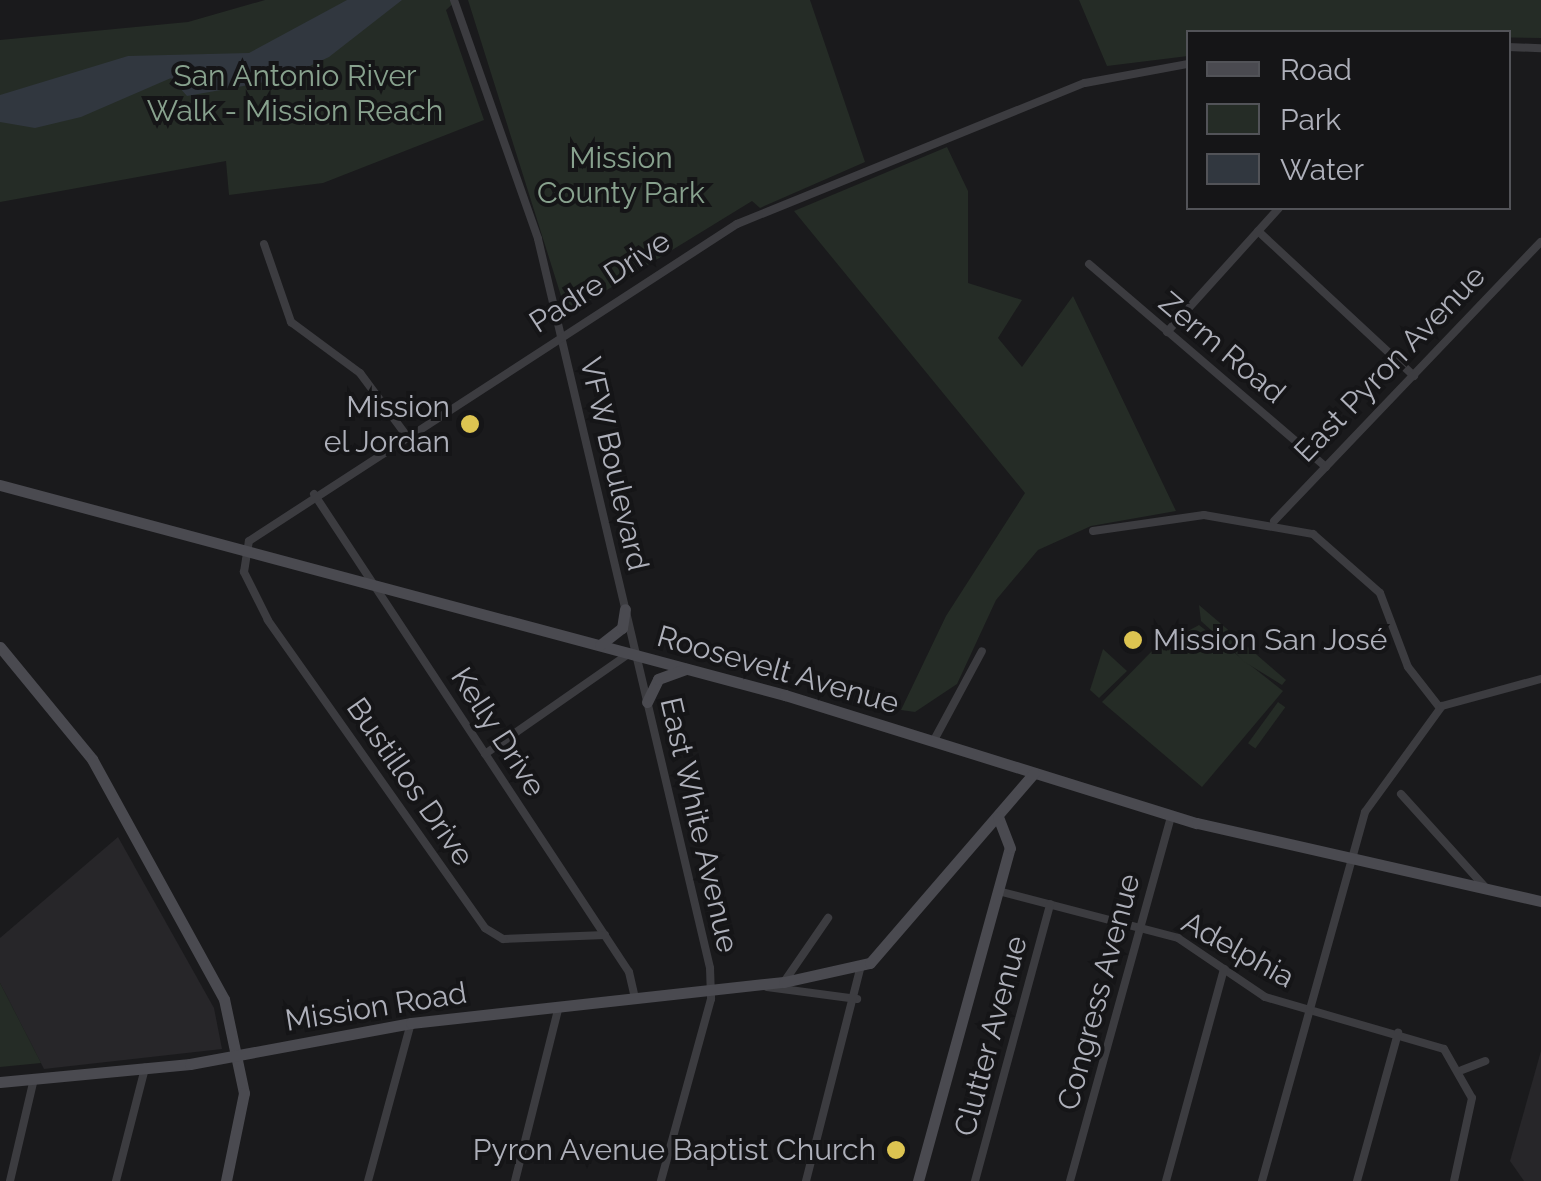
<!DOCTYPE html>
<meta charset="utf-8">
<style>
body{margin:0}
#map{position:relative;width:1541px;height:1181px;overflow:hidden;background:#1a1a1c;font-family:Raleway,sans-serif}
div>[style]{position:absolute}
.built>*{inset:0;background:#272629}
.green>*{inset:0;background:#252c26;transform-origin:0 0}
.water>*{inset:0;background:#31373f}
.street>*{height:8px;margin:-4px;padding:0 4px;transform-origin:4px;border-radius:4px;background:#3c3c40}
.secondary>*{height:11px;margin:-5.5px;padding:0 5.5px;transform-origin:5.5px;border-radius:5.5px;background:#4a4a50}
.dots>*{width:28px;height:28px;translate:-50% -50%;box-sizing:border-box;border:5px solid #151517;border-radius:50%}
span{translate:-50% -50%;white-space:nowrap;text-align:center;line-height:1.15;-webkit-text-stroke:8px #151517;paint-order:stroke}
.park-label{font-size:30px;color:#88a28e}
.street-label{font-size:30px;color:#aeb0ba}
.poi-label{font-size:30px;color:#aeb0ba}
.right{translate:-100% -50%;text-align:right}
.left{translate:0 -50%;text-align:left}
.legend{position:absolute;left:1186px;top:30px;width:325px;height:180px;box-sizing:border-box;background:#151517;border:2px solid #525358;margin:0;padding:12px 18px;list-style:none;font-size:30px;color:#aeb0ba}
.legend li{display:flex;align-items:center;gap:20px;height:50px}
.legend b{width:50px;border:2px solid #525358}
</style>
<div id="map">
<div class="built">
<i style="clip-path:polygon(118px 837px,214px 1008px,222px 1049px,44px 1069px,0 983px,0 938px)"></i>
<i style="clip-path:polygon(1541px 1051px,1541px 1181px,1524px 1181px,1510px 1161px)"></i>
</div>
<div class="green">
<i style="clip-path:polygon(265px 0,457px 0,446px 10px,484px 120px,323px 183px,229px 195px,226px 161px,0 202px,0 40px,188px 22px)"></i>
<i style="clip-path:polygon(468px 0,810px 0,865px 162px,760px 208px,752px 201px,576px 309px,562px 299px)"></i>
<i style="clip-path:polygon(1079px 0,1541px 0,1541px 38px,1188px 32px,1188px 56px,1107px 66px)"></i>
<i style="clip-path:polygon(947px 147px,968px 191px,968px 283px,1022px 300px,998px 338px,1022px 367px,1073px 296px,1176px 511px,1091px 526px,1038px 550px,996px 600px,957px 684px,915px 712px,901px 710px,946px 616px,1025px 493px,794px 211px)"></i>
<i style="clip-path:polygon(1199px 605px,1240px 640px,1233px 650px,1201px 621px)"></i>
<i style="clip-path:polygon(1199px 625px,1283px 691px,1202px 787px,1102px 702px,1153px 650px)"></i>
<i style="clip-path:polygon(1242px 642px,1286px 680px,1282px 685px,1243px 661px,1234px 651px)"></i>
<i style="clip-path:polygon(1103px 649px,1127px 671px,1099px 698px,1090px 690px)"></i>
<i style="left:1278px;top:702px;width:9px;height:51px;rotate:36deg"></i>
<i style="clip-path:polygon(0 983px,41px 1063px,0 1067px)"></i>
</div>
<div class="water">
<i style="clip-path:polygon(347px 0,402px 0,329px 57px,282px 79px,187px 96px,171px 78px,81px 117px,35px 128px,0 122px,0 95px,128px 56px,249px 53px)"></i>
</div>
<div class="street">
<i style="left:454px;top:0;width:253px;rotate:70.6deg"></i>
<i style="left:538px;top:239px;width:749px;rotate:76.72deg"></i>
<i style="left:710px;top:968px;width:31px;rotate:88deg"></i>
<i style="left:711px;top:999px;width:189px;rotate:105.4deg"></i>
<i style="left:1508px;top:47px;width:33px;rotate:2deg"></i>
<i style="left:1258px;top:231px;width:213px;rotate:42.9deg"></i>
<i style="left:264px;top:244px;width:83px;rotate:70.9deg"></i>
<i style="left:291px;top:322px;width:86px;rotate:36.5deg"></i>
<i style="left:360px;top:373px;width:77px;rotate:53.4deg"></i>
<i style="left:1089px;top:264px;width:312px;rotate:40.6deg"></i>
<i style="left:1167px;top:332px;width:167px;rotate:-47.9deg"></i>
<i style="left:314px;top:494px;width:572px;rotate:56.62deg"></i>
<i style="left:629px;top:972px;width:26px;rotate:77deg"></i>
<i style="left:1274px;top:521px;width:386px;rotate:-46.3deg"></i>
<i style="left:1093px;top:531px;width:112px;rotate:-8.2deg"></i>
<i style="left:1204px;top:515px;width:111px;rotate:9.9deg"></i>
<i style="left:1313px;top:534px;width:89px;rotate:41.4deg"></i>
<i style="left:1380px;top:593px;width:79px;rotate:69.3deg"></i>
<i style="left:1408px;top:667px;width:52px;rotate:52deg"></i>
<i style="left:933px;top:742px;width:103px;rotate:-61.7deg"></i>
<i style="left:485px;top:754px;width:177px;rotate:-34.9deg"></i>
<i style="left:1401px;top:794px;width:127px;rotate:47.9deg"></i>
<i style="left:998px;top:891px;width:186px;rotate:14.6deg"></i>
<i style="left:1178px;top:938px;width:105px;rotate:34.1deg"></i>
<i style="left:1265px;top:997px;width:186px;rotate:16.2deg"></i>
<i style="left:1444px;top:1049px;width:56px;rotate:60.3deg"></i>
<i style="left:1472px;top:1098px;width:85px;rotate:102.2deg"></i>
<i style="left:605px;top:935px;width:102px;rotate:177.8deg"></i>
<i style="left:503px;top:939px;width:21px;rotate:-149deg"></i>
<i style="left:485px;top:928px;width:377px;rotate:-125.2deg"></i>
<i style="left:268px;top:620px;width:54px;rotate:-116.6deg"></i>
<i style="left:244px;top:572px;width:31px;rotate:-81deg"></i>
<i style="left:249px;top:541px;width:582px;rotate:-33.01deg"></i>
<i style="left:737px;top:224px;width:375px;rotate:-22.1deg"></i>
<i style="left:1085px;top:83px;width:105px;rotate:-10.5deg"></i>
<i style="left:784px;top:982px;width:78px;rotate:-55.5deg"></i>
<i style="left:767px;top:987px;width:91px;rotate:7.6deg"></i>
<i style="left:1462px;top:1070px;width:25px;rotate:-21deg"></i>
<i style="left:10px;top:1181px;width:105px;rotate:-76.8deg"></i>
<i style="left:116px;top:1181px;width:117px;rotate:-75.6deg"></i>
<i style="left:368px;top:1181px;width:164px;rotate:-74.8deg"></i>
<i style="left:515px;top:1181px;width:180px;rotate:-75.9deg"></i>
<i style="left:806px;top:1181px;width:223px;rotate:-75.7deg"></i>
<i style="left:975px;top:1181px;width:287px;rotate:-74.8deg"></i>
<i style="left:1070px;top:1181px;width:379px;rotate:-74.5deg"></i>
<i style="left:1166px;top:1181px;width:220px;rotate:-74.7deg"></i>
<i style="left:1262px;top:1181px;width:383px;rotate:-74.4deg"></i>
<i style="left:1365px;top:812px;width:131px;rotate:-54deg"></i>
<i style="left:1442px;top:706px;width:103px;rotate:-15.3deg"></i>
<i style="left:1357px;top:1181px;width:154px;rotate:-74.5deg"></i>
</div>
<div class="secondary">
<i style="left:0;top:485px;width:813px;rotate:14.98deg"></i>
<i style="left:785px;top:695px;width:431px;rotate:17.3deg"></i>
<i style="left:1197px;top:823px;width:353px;rotate:12.8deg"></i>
<i style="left:600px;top:645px;width:28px;rotate:-38deg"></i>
<i style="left:622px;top:628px;width:19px;rotate:-81deg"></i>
<i style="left:0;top:647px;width:145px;rotate:50.6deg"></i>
<i style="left:92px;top:759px;width:274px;rotate:61.2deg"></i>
<i style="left:224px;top:999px;width:96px;rotate:78deg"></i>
<i style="left:244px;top:1093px;width:90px;rotate:101.6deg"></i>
<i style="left:647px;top:702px;width:25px;rotate:-64deg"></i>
<i style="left:658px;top:679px;width:30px;rotate:-20deg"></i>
<i style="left:0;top:1082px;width:191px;rotate:-5.4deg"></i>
<i style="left:190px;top:1064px;width:225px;rotate:-10.5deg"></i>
<i style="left:411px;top:1023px;width:375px;rotate:-6.3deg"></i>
<i style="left:784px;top:982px;width:88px;rotate:-12.5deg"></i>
<i style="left:870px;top:963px;width:251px;rotate:-49.2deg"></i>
<i style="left:918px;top:1181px;width:345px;rotate:-74.6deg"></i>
<i style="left:1010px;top:848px;width:33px;rotate:-111deg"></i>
</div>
<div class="dots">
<i style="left:470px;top:424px;background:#ddc451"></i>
<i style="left:1133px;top:640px;background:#ddc451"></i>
<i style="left:896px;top:1150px;background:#ddc451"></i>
</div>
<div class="park-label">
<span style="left:295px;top:93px">San Antonio River<br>Walk - Mission Reach</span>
<span style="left:621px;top:175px">Mission<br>County Park</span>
</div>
<div class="street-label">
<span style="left:600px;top:282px;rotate:-33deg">Padre Drive</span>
<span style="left:1222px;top:348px;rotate:40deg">Zerm Road</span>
<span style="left:1390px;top:364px;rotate:-46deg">East Pyron Avenue</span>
<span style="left:614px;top:464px;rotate:77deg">VFW Boulevard</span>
<span style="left:778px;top:670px;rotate:16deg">Roosevelt Avenue</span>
<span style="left:498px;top:732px;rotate:57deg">Kelly Drive</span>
<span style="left:410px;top:782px;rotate:55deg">Bustillos Drive</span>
<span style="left:699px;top:825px;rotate:77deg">East White Avenue</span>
<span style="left:1238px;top:950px;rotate:29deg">Adelphia</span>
<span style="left:1099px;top:992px;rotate:-75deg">Congress Avenue</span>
<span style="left:376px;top:1007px;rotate:-9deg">Mission Road</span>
<span style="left:991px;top:1036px;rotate:-75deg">Clutter Avenue</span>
</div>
<div class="poi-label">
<span class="right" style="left:450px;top:424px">Mission<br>el Jordan</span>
<span class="left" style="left:1153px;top:640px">Mission San José</span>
<span class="right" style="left:876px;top:1150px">Pyron Avenue Baptist Church</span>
</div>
<ul class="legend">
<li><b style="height:12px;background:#4a4a50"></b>Road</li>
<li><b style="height:28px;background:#252c26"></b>Park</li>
<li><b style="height:28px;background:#31373f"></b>Water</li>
</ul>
</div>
